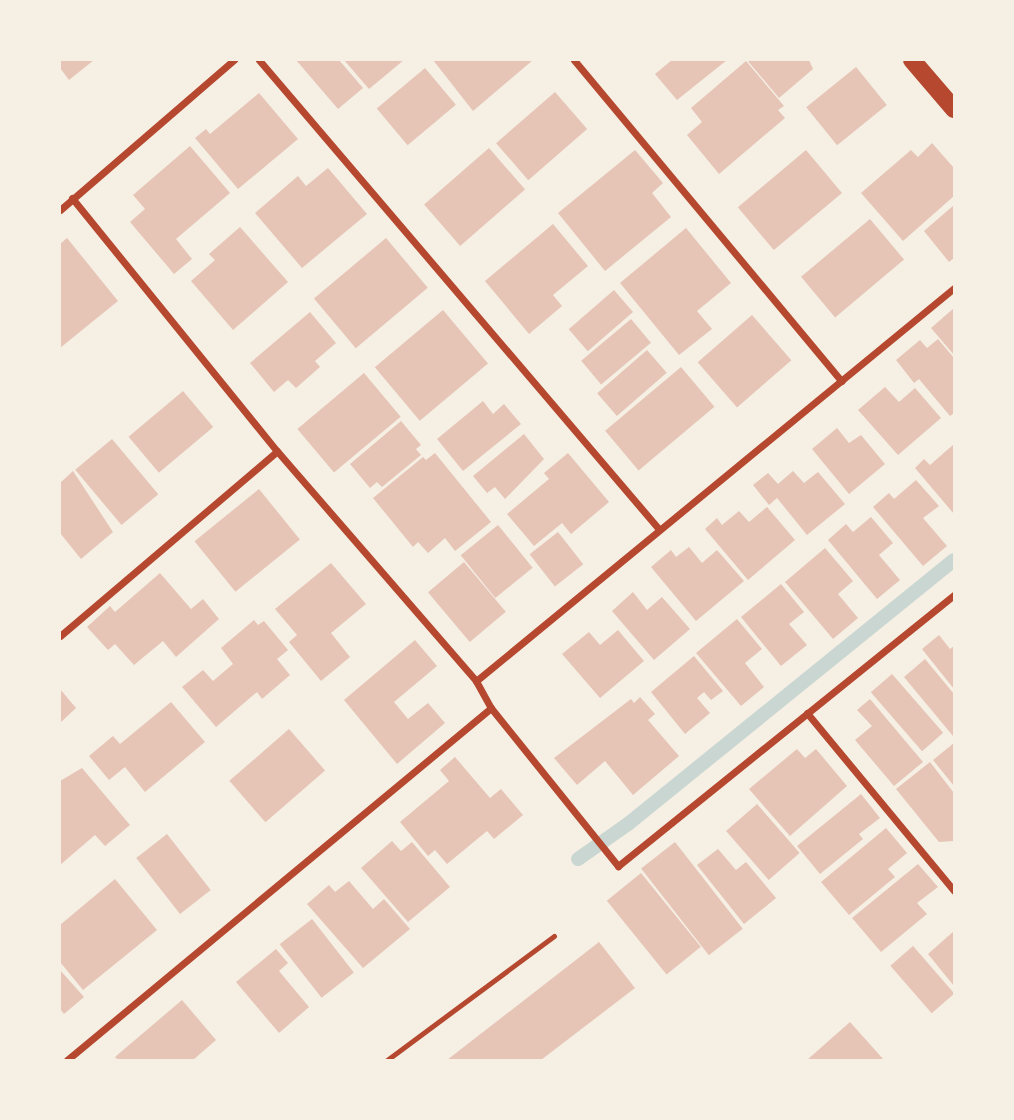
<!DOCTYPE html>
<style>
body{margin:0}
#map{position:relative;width:1014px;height:1120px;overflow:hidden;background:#f6efe4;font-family:Helvetica,sans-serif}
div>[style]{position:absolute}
.stream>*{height:14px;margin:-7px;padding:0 7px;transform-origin:7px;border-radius:7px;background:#c9d6d2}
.building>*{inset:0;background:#e6c5b7;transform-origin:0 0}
.service>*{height:5px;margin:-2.5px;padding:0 2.5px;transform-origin:2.5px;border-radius:2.5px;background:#b5482f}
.minor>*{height:7px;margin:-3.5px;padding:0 3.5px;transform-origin:3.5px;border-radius:3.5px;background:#b5482f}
.primary>*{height:18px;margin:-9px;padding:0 9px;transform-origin:9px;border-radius:9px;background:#b5482f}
span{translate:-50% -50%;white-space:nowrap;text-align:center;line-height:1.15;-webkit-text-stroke:6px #f6efe4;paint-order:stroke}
.frame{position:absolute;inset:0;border:61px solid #f6efe4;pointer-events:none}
</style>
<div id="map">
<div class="stream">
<i style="left:578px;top:859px;width:61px;rotate:-35deg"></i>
<i style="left:628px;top:824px;width:419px;rotate:-39deg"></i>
</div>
<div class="building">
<i style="clip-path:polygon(60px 60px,94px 60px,69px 80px,60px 68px)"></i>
<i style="clip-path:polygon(296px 60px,339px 60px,363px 88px,338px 109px)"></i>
<i style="clip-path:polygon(344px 60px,404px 60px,369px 89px)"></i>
<i style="clip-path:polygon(433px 60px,533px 60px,473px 111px)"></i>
<i style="clip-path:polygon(672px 60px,727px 60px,677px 100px,655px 74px)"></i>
<i style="clip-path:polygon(747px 60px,809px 60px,813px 69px,779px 98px)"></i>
<i style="clip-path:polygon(746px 61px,784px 106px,778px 110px,785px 118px,719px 174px,687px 135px,702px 122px,691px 108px)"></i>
<i style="left:856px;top:67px;width:49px;height:64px;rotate:51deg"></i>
<i style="left:425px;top:68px;width:48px;height:63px;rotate:50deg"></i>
<i style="left:555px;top:92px;width:49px;height:78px;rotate:49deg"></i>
<i style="clip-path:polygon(259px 93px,298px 139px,238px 189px,195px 138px,206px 129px,210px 134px)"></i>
<i style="clip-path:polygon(932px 143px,954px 168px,954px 196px,903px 241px,861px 193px,911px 150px,918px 157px)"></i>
<i style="clip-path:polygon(190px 146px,230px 193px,176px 239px,192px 259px,174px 274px,130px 222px,145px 209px,133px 195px)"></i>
<i style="left:489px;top:148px;width:55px;height:86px;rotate:49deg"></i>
<i style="clip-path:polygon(635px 150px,663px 183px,652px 193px,671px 217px,605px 271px,558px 213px)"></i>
<i style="left:806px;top:150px;width:56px;height:89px;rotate:50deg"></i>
<i style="clip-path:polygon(328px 168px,367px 214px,302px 268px,255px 213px,298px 176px,306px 186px)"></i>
<i style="clip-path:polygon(954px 205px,954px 258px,949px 262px,924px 231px)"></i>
<i style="left:870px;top:219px;width:53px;height:90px;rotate:50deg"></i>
<i style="clip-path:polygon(553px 224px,588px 266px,553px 295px,562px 306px,529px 334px,485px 281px)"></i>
<i style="clip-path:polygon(240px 227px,288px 282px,233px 330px,191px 281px,215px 260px,209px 254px)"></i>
<i style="clip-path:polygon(686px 228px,731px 283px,697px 311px,712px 329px,679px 355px,620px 283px)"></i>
<i style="clip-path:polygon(67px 238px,118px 301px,60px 348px,60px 244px)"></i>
<i style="left:386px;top:238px;width:65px;height:94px;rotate:50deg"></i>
<i style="left:614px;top:290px;width:29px;height:60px;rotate:49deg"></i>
<i style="clip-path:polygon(954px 308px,954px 355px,931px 328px)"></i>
<i style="left:443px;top:310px;width:70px;height:89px;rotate:50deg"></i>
<i style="clip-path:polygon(310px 312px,336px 343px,315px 361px,320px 367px,296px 388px,288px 380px,274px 392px,250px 363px)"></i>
<i style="left:752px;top:315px;width:60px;height:72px;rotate:49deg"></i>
<i style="left:631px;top:319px;width:31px;height:65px;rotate:50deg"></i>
<i style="clip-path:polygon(938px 339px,954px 358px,954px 413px,950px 416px,919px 379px,914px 383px,896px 360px,920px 340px,927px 348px)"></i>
<i style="left:647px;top:350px;width:30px;height:66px;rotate:49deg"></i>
<i style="left:681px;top:367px;width:52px;height:99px;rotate:50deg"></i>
<i style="left:364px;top:373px;width:57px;height:87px;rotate:50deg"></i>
<i style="clip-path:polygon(885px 387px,899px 402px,915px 388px,941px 418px,898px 455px,858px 410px)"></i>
<i style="left:183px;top:391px;width:47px;height:71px;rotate:50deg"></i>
<i style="clip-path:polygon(483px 401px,493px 414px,504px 404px,521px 424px,463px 471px,437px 439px)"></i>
<i style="clip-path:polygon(401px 421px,421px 445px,416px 449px,421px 455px,382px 487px,377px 482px,370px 488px,350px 464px)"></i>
<i style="clip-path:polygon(837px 428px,849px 443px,861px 435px,885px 464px,849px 494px,812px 449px)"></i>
<i style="clip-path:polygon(524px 434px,544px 459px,505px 499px,495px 487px,487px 493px,473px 476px)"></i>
<i style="left:112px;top:439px;width:72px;height:48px;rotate:50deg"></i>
<i style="clip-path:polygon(954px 444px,954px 514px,915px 468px,924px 459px,930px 465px)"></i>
<i style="clip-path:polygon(435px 453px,491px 522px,455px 551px,445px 538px,428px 553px,418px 542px,413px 547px,373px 498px,423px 457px,426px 460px)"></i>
<i style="clip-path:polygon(568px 453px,609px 502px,571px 534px,562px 523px,534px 546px,507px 514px,549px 479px,544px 473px)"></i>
<i style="clip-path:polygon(73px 471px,113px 532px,81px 559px,60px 533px,60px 483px)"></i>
<i style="clip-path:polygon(793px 471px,804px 483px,818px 472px,845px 504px,807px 535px,777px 498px,769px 505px,753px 485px,768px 473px,778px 484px)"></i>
<i style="clip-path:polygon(916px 480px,939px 506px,923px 518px,947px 546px,923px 566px,873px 507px,889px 493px,894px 499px)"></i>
<i style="left:259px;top:489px;width:65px;height:83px;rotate:51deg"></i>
<i style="clip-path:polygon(767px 507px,795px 540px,748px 580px,705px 529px,717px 518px,722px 525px,739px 511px,749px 522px)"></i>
<i style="clip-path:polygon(871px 517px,893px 543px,879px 555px,900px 580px,877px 599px,828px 540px,846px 524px,853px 532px)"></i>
<i style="left:498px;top:525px;width:55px;height:48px;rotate:51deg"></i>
<i style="left:558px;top:532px;width:41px;height:36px;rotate:52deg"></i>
<i style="clip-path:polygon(689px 547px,702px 563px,717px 550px,744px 581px,696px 621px,651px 567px,671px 550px,676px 557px)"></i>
<i style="clip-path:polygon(825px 548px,853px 581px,838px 594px,858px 618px,833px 639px,785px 582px)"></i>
<i style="left:464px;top:562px;width:65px;height:47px;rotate:50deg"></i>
<i style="clip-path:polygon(331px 563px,366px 604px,331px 633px,350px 657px,321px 681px,289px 642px,297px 635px,275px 609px)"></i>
<i style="clip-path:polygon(160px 573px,191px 609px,203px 599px,219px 619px,176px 657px,163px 641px,134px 665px,115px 644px,108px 650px,87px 627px,110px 606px,115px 612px)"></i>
<i style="clip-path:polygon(781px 584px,804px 612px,789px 624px,807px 645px,781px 666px,741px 617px)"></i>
<i style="clip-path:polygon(633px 592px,647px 610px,662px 597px,690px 629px,654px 660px,612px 611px)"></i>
<i style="clip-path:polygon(737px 619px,762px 649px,745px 663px,764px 687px,741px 706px,696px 653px)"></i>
<i style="clip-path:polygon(254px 620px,258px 625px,264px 621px,288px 650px,277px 659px,290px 675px,262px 699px,257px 692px,216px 727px,182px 687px,203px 670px,213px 681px,233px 664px,221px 648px)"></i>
<i style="clip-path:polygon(618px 630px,644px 661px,600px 698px,562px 654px,589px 632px,600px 645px)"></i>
<i style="clip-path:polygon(939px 635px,950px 649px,954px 646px,954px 689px,922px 649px)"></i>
<i style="clip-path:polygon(415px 640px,437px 666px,394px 702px,408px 719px,428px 703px,445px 723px,397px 764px,344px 700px)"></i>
<i style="clip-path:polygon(694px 656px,723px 691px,711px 700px,704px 692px,697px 698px,710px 713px,685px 734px,651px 692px)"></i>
<i style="clip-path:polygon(925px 659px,954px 694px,953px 736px,904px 677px)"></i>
<i style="left:892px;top:674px;width:78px;height:28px;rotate:49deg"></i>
<i style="clip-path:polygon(60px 689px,76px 708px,60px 723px)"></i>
<i style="clip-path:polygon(640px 697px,655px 714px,648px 720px,679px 756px,633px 795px,605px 761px,577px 785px,554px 758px,631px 699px,634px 703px)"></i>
<i style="clip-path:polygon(870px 699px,923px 762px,894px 786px,855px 740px,872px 726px,857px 710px)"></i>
<i style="clip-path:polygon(171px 702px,205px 742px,145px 792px,125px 767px,109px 780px,89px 756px,113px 736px,120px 744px)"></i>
<i style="left:289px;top:729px;width:55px;height:79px;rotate:49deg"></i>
<i style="clip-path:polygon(954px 743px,954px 786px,933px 760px)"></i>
<i style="clip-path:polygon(797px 749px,805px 758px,816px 749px,847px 786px,790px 836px,749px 789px)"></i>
<i style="clip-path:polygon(455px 757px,490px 798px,501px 789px,523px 815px,494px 839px,487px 831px,447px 864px,435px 850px,428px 856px,400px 822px,449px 781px,440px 770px)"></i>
<i style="clip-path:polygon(930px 762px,954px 793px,954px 841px,939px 842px,896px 789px)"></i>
<i style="clip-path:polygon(82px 768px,130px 825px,105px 846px,95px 835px,60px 865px,60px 781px)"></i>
<i style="clip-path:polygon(861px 794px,880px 818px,859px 834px,863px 839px,820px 874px,797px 846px)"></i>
<i style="left:757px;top:804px;width:65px;height:41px;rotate:49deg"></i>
<i style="clip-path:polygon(886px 828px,907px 853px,888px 869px,895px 877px,849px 915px,821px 882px)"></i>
<i style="left:167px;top:834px;width:71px;height:39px;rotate:52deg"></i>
<i style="clip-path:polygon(392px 841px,401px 851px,412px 842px,450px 887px,408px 922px,361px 868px)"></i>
<i style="left:675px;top:842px;width:110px;height:43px;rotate:52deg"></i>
<i style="clip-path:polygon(718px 849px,736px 870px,746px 862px,776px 898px,744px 924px,697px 865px)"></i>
<i style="clip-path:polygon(918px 864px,938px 887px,917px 903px,927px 914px,881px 952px,852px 918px)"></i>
<i style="left:641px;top:873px;width:95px;height:44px;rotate:51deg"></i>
<i style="clip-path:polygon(115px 879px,157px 930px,83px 990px,60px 962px,60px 925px)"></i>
<i style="clip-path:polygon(349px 881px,373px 909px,384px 899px,410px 929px,363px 968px,307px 904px,329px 885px,335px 892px)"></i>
<i style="left:312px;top:919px;width:68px;height:41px;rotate:52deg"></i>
<i style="clip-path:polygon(954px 931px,954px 986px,928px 954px)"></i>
<i style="clip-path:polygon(599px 942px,635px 988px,541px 1060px,447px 1060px)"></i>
<i style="left:913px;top:946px;width:63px;height:30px;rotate:49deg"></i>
<i style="clip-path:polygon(276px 949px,288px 963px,279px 971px,309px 1007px,279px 1033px,236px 982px)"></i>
<i style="clip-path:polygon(60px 970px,84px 997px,64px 1014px,60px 1009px)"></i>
<i style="clip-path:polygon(182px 1000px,216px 1040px,193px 1060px,118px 1060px,115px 1057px)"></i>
<i style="clip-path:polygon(850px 1022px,884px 1060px,807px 1060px)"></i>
</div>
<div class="service">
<i style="left:387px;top:1060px;width:208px;rotate:-36.6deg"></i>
</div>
<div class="minor">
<i style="left:259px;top:60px;width:615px;rotate:49.55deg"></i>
<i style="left:574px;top:60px;width:418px;rotate:50.2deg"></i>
<i style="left:72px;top:198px;width:326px;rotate:51deg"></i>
<i style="left:277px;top:451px;width:304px;rotate:49.1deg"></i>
<i style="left:476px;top:681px;width:31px;rotate:61deg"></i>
<i style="left:491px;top:708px;width:203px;rotate:51.2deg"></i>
<i style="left:618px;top:866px;width:432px;rotate:-38.9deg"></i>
<i style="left:60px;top:210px;width:230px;rotate:-40.8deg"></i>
<i style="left:60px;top:636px;width:285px;rotate:-40.4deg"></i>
<i style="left:476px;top:681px;width:619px;rotate:-39.43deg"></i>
<i style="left:807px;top:713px;width:231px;rotate:50.4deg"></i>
<i style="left:67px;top:1060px;width:551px;rotate:-39.7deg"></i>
</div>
<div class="primary">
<i style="left:912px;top:60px;width:65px;rotate:49.4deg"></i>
</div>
<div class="frame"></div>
</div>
